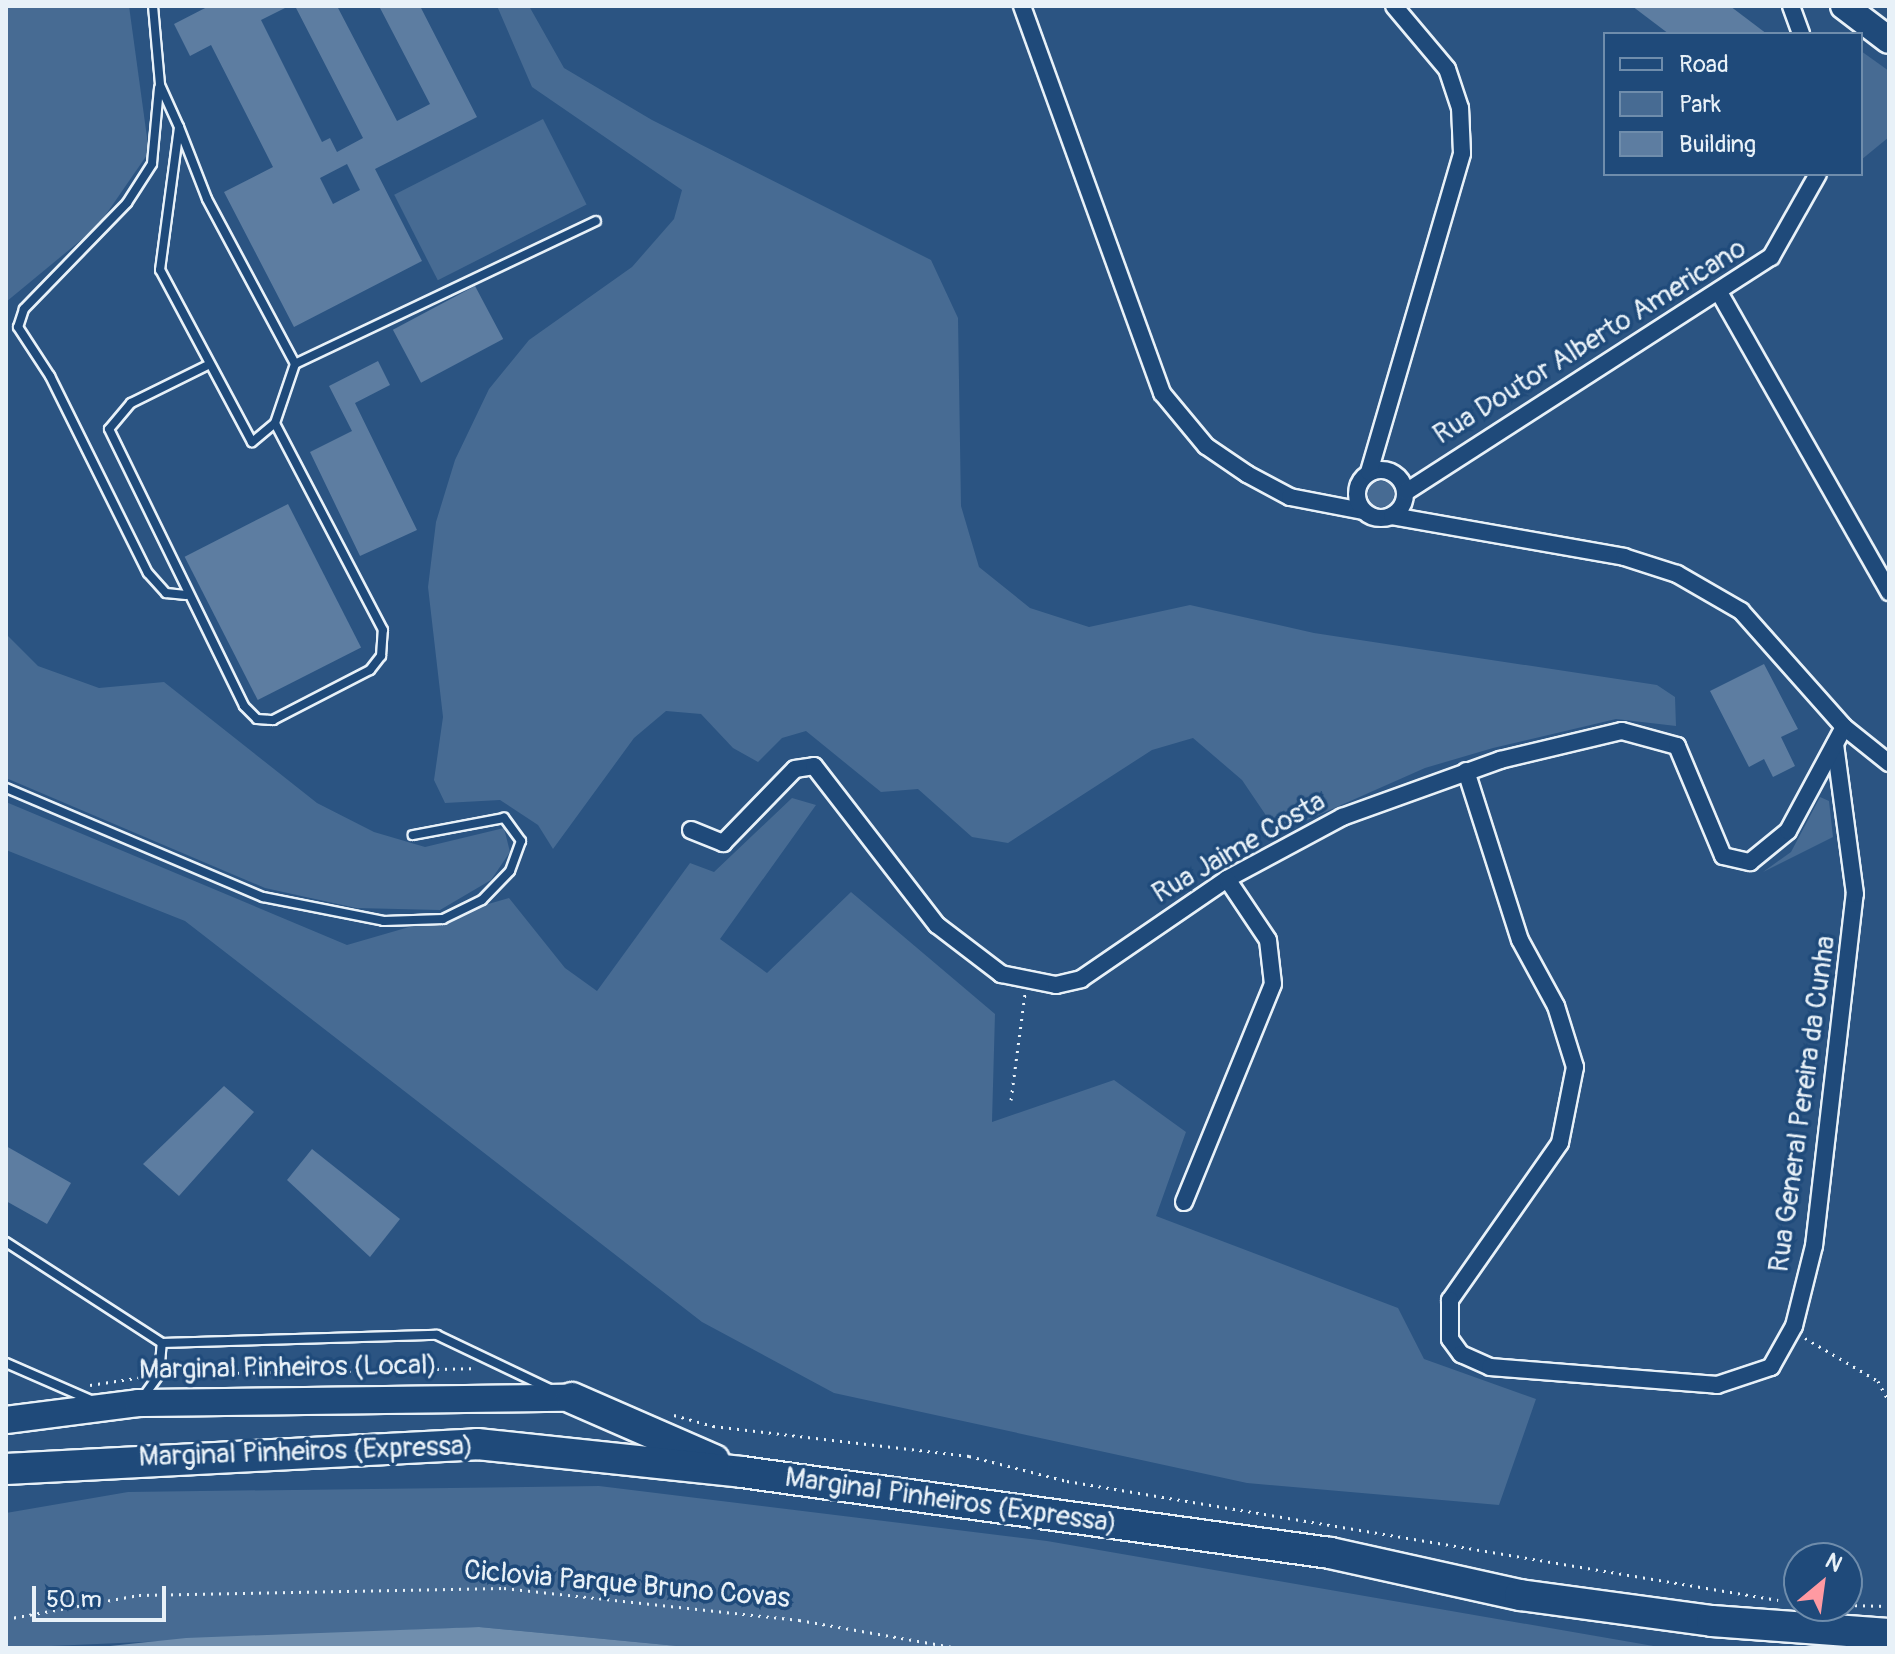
<!DOCTYPE html>
<style>
body{margin:0}
#map{position:relative;width:1895px;height:1654px;overflow:hidden;background:#2b5482;font-family:Pangolin,sans-serif}
div>[style]{position:absolute}
.green>*{inset:0;background:#476b93;transform-origin:0 0}
.round{border-radius:50%}
.water>*{inset:0;background:#708ead}
.building>*{inset:0;background:#5d7da1;transform-origin:0 0}
.path>*{height:3px;margin-top:-1.5px;transform-origin:0;background:repeating-linear-gradient(90deg,#e8f1f8 0 2px,transparent 0 8px)}
.roads{filter:drop-shadow(2px 0 #e8f1f8) drop-shadow(-2px 0 #e8f1f8) drop-shadow(0 2px #e8f1f8) drop-shadow(0 -2px #e8f1f8)}
.lane>*{height:8px;margin:-4px;padding:0 4px;transform-origin:4px;border-radius:4px;background:#1f4a7a}
.street>*{height:16px;margin:-8px;padding:0 8px;transform-origin:8px;border-radius:8px;background:#1f4a7a}
.street>.ring{margin:-8px;padding:0;box-sizing:content-box;background:none;border:16px solid #1f4a7a;border-radius:50%}
.primary>*{height:26px;margin:-13px;padding:0 13px;transform-origin:13px;border-radius:13px;background:#1f4a7a}
.highway>*{height:30px;margin:-15px;padding:0 15px;transform-origin:15px;border-radius:15px;background:#1f4a7a}
span{translate:-50% -50%;white-space:nowrap;text-align:center;line-height:1.15;-webkit-text-stroke:7px #1f4a7a;paint-order:stroke}
.street-label{font-size:28px;color:#e8f1f8}
.frame{position:absolute;inset:0;border:8px solid #e8f1f8;pointer-events:none}
.legend{position:absolute;left:1603px;top:32px;width:260px;height:144px;box-sizing:border-box;background:#1f4a7a;border:2px solid #6f8dac;margin:0;padding:10px 14px;list-style:none;font-size:24px;color:#e8f1f8}
.legend li{display:flex;align-items:center;gap:16px;height:40px}
.legend b{width:40px;border:2px solid #6f8dac}
.north{position:absolute;left:1783px;top:1542px;width:80px;height:80px;box-sizing:border-box;background:#1f4a7a;border:2px solid #6f8dac;border-radius:50%;rotate:29deg;font-size:22px;font-weight:700;line-height:32px;text-align:center;color:#e8f1f8}
.north::after{content:'';display:block;margin:auto;width:28px;height:36px;background:#ff9aa2;clip-path:polygon(50% 0,100% 100%,50% 72%,0 100%)}
.scale{position:absolute;left:32px;top:1586px;width:134px;height:36px;box-sizing:border-box;border:4px solid #e8f1f8;border-top:0;padding-left:10px;font-size:24px;line-height:28px;white-space:nowrap;color:#e8f1f8;-webkit-text-stroke:6px #1f4a7a;paint-order:stroke}
</style>
<div id="map">
<div class="green">
<i style="clip-path:polygon(6px 6px,129px 6px,149px 152px,98px 226px,6px 302px)"></i>
<i style="clip-path:polygon(497px 6px,529px 6px,564px 68px,652px 120px,931px 260px,958px 318px,961px 506px,979px 567px,1030px 608px,1089px 627px,1190px 605px,1314px 633px,1657px 685px,1675px 697px,1676px 726px,1616px 719px,1493px 748px,1425px 768px,1278px 833px,1242px 780px,1193px 738px,1152px 750px,1008px 843px,972px 837px,918px 789px,881px 792px,806px 731px,782px 738px,758px 762px,733px 748px,701px 714px,666px 711px,634px 738px,553px 849px,538px 825px,500px 800px,445px 803px,434px 780px,443px 717px,428px 587px,436px 522px,455px 460px,489px 389px,529px 340px,632px 267px,674px 219px,682px 190px,532px 87px)"></i>
<i style="clip-path:polygon(1861px 51px,1889px 71px,1889px 137px,1861px 160px)"></i>
<i style="left:543px;top:119px;width:96px;height:167px;rotate:63deg"></i>
<i class="round" style="left:1368px;top:481px;width:26px;height:26px"></i>
<i style="clip-path:polygon(6px 634px,38px 666px,99px 688px,164px 682px,317px 803px,374px 832px,425px 847px,504px 828px,510px 852px,491px 880px,440px 910px,356px 908px,265px 888px,6px 778px)"></i>
<i style="clip-path:polygon(1820px 797px,1829px 801px,1833px 837px,1763px 872px,1791px 852px)"></i>
<i style="clip-path:polygon(792px 798px,816px 805px,720px 939px,767px 973px,851px 892px,995px 1014px,992px 1122px,1114px 1080px,1186px 1132px,1156px 1216px,1398px 1308px,1424px 1359px,1536px 1399px,1499px 1505px,1247px 1483px,834px 1393px,702px 1322px,185px 921px,6px 850px,6px 802px,347px 945px,509px 898px,565px 968px,597px 991px,690px 863px,714px 872px)"></i>
<i style="clip-path:polygon(599px 1486px,1047px 1541px,1665px 1648px,698px 1648px,479px 1627px,6px 1648px,6px 1513px,128px 1492px)"></i>
</div>
<div class="water">
<i style="clip-path:polygon(479px 1627px,698px 1648px,91px 1648px,186px 1638px)"></i>
</div>
<div class="building">
<i style="clip-path:polygon(evenodd,209px 6px,289px 6px,261px 20px,322px 142px,330px 138px,337px 152px,363px 138px,295px 6px,337px 6px,397px 121px,430px 104px,379px 6px,420px 6px,477px 117px,375px 169px,422px 261px,294px 327px,224px 192px,273px 167px,211px 45px,190px 56px,174px 24px,209px 6px,347px 164px,360px 190px,333px 204px,320px 178px,347px 164px)"></i>
<i style="clip-path:polygon(1632px 6px,1730px 6px,1767px 34px,1669px 34px)"></i>
<i style="left:475px;top:286px;width:60px;height:93px;rotate:62deg"></i>
<i style="clip-path:polygon(378px 361px,390px 385px,355px 403px,417px 530px,360px 556px,310px 452px,352px 431px,329px 386px)"></i>
<i style="left:288px;top:504px;width:161px;height:116px;rotate:63deg"></i>
<i style="clip-path:polygon(1764px 664px,1798px 729px,1781px 737px,1795px 766px,1773px 777px,1764px 759px,1749px 767px,1710px 691px)"></i>
<i style="clip-path:polygon(224px 1086px,254px 1112px,179px 1196px,143px 1164px)"></i>
<i style="clip-path:polygon(6px 1146px,71px 1183px,47px 1224px,6px 1201px)"></i>
<i style="clip-path:polygon(312px 1149px,400px 1219px,370px 1257px,287px 1180px)"></i>
</div>
<div class="path">
<i style="left:1011px;top:1100px;width:107px;rotate:-82.5deg"></i>
<i style="left:1805px;top:1338px;width:85px;rotate:30.5deg"></i>
<i style="left:1878px;top:1381px;width:24px;rotate:62deg"></i>
<i style="left:173px;top:1374px;width:300px;rotate:-1.1deg"></i>
<i style="left:90px;top:1385px;width:53px;rotate:-8.7deg"></i>
<i style="left:674px;top:1415px;width:41px;rotate:15.8deg"></i>
<i style="left:713px;top:1426px;width:258px;rotate:6.7deg"></i>
<i style="left:969px;top:1456px;width:101px;rotate:14.3deg"></i>
<i style="left:1067px;top:1481px;width:721px;rotate:9.5deg"></i>
<i style="left:1847px;top:1605px;width:42px;rotate:1.4deg"></i>
<i style="left:6px;top:1619px;width:135px;rotate:-10.2deg"></i>
<i style="left:139px;top:1595px;width:365px;rotate:-1.1deg"></i>
<i style="left:504px;top:1588px;width:297px;rotate:6.2deg"></i>
<i style="left:799px;top:1620px;width:160px;rotate:10deg"></i>
</div>
<div class="roads">
<div class="lane">
<i style="left:153px;top:6px;width:79px;rotate:84.9deg"></i>
<i style="left:160px;top:85px;width:46px;rotate:65.7deg"></i>
<i style="left:179px;top:127px;width:77px;rotate:68.7deg"></i>
<i style="left:207px;top:199px;width:187px;rotate:61.9deg"></i>
<i style="left:295px;top:364px;width:62px;rotate:108.7deg"></i>
<i style="left:275px;top:423px;width:30px;rotate:140deg"></i>
<i style="left:252px;top:442px;width:195px;rotate:-118.1deg"></i>
<i style="left:160px;top:270px;width:144px;rotate:-82.4deg"></i>
<i style="left:159px;top:88px;width:76px;rotate:95.3deg"></i>
<i style="left:152px;top:164px;width:46px;rotate:122.7deg"></i>
<i style="left:127px;top:203px;width:148px;rotate:134.2deg"></i>
<i style="left:24px;top:309px;width:19px;rotate:108deg"></i>
<i style="left:18px;top:327px;width:59px;rotate:56.9deg"></i>
<i style="left:50px;top:376px;width:220px;rotate:63.6deg"></i>
<i style="left:148px;top:573px;width:27px;rotate:48deg"></i>
<i style="left:166px;top:593px;width:20px;rotate:6deg"></i>
<i style="left:295px;top:364px;width:333px;rotate:-25.4deg"></i>
<i style="left:208px;top:365px;width:86px;rotate:153.7deg"></i>
<i style="left:131px;top:403px;width:34px;rotate:130deg"></i>
<i style="left:109px;top:429px;width:308px;rotate:64deg"></i>
<i style="left:244px;top:706px;width:18px;rotate:45deg"></i>
<i style="left:257px;top:719px;width:16px;rotate:4deg"></i>
<i style="left:273px;top:720px;width:109px;rotate:-27.3deg"></i>
<i style="left:370px;top:670px;width:18px;rotate:-52deg"></i>
<i style="left:381px;top:656px;width:26px;rotate:-86deg"></i>
<i style="left:383px;top:630px;width:233px;rotate:-117.6deg"></i>
<i style="left:6px;top:788px;width:279px;rotate:23deg"></i>
<i style="left:263px;top:897px;width:123px;rotate:11.2deg"></i>
<i style="left:384px;top:921px;width:59px;rotate:-1.9deg"></i>
<i style="left:443px;top:919px;width:43px;rotate:-26deg"></i>
<i style="left:482px;top:900px;width:40px;rotate:-46deg"></i>
<i style="left:510px;top:871px;width:32px;rotate:-70deg"></i>
<i style="left:521px;top:841px;width:29px;rotate:-126deg"></i>
<i style="left:504px;top:818px;width:93px;rotate:169.4deg"></i>
<i style="left:6px;top:1242px;width:186px;rotate:32.9deg"></i>
<i style="left:162px;top:1343px;width:275px;rotate:-1.7deg"></i>
<i style="left:437px;top:1335px;width:125px;rotate:25.5deg"></i>
<i style="left:6px;top:1363px;width:95px;rotate:23.6deg"></i>
<i style="left:143px;top:1397px;width:27px;rotate:-54deg"></i>
<i style="left:159px;top:1375px;width:32px;rotate:-85deg"></i>
</div>
<div class="street">
<i style="left:1022px;top:6px;width:412px;rotate:70.1deg"></i>
<i style="left:1162px;top:393px;width:69px;rotate:50.3deg"></i>
<i style="left:1206px;top:446px;width:50px;rotate:34.3deg"></i>
<i style="left:1247px;top:474px;width:49px;rotate:28.1deg"></i>
<i style="left:1290px;top:497px;width:74px;rotate:10.9deg"></i>
<i style="left:1791px;top:6px;width:30px;rotate:70deg"></i>
<i style="left:1720px;top:294px;width:343px;rotate:60.4deg"></i>
<i class="ring" style="left:1357px;top:470px;width:32px;height:32px"></i>
<i style="left:1369px;top:472px;width:332px;rotate:-73.7deg"></i>
<i style="left:1462px;top:153px;width:45px;rotate:-92.5deg"></i>
<i style="left:1460px;top:108px;width:41px;rotate:-108.4deg"></i>
<i style="left:1447px;top:69px;width:82px;rotate:-130.1deg"></i>
<i style="left:1406px;top:492px;width:434px;rotate:-32.8deg"></i>
<i style="left:1771px;top:257px;width:95px;rotate:-60.5deg"></i>
<i style="left:1392px;top:516px;width:236px;rotate:10deg"></i>
<i style="left:1624px;top:557px;width:56px;rotate:17.8deg"></i>
<i style="left:1677px;top:574px;width:74px;rotate:30deg"></i>
<i style="left:1741px;top:611px;width:155px;rotate:48.4deg"></i>
<i style="left:1844px;top:727px;width:58px;rotate:38.7deg"></i>
<i style="left:1466px;top:771px;width:177px;rotate:72.3deg"></i>
<i style="left:1520px;top:940px;width:75px;rotate:61.4deg"></i>
<i style="left:1556px;top:1006px;width:64px;rotate:72.7deg"></i>
<i style="left:1575px;top:1067px;width:77px;rotate:101.2deg"></i>
<i style="left:1560px;top:1143px;width:192px;rotate:125deg"></i>
<i style="left:1450px;top:1300px;width:39px;rotate:90deg"></i>
<i style="left:1450px;top:1339px;width:19px;rotate:54deg"></i>
<i style="left:1461px;top:1354px;width:32px;rotate:24deg"></i>
<i style="left:1490px;top:1367px;width:228px;rotate:4.5deg"></i>
<i style="left:1717px;top:1385px;width:57px;rotate:-18.4deg"></i>
<i style="left:1771px;top:1367px;width:47px;rotate:-60.7deg"></i>
<i style="left:1794px;top:1326px;width:82px;rotate:-76deg"></i>
<i style="left:1814px;top:1246px;width:354px;rotate:-83.4deg"></i>
<i style="left:1855px;top:894px;width:151px;rotate:-97.6deg"></i>
<i style="left:691px;top:830px;width:35px;rotate:22deg"></i>
<i style="left:723px;top:843px;width:103px;rotate:-45.8deg"></i>
<i style="left:795px;top:769px;width:19px;rotate:-9deg"></i>
<i style="left:814px;top:766px;width:201px;rotate:52.3deg"></i>
<i style="left:937px;top:925px;width:81px;rotate:37.4deg"></i>
<i style="left:1001px;top:974px;width:56px;rotate:11.3deg"></i>
<i style="left:1056px;top:985px;width:26px;rotate:-13deg"></i>
<i style="left:1081px;top:979px;width:177px;rotate:-34.4deg"></i>
<i style="left:1227px;top:879px;width:131px;rotate:-28.3deg"></i>
<i style="left:1342px;top:817px;width:168px;rotate:-19.8deg"></i>
<i style="left:1500px;top:760px;width:125px;rotate:-13.4deg"></i>
<i style="left:1622px;top:731px;width:57px;rotate:15.3deg"></i>
<i style="left:1677px;top:746px;width:119px;rotate:67.3deg"></i>
<i style="left:1723px;top:856px;width:28px;rotate:13deg"></i>
<i style="left:1750px;top:862px;width:49px;rotate:-39.2deg"></i>
<i style="left:1788px;top:831px;width:118px;rotate:-61.7deg"></i>
<i style="left:1184px;top:1202px;width:235px;rotate:-67.8deg"></i>
<i style="left:1273px;top:984px;width:44px;rotate:-96.5deg"></i>
<i style="left:1268px;top:940px;width:73px;rotate:-123.9deg"></i>
</div>
<div class="primary">
<i style="left:1844px;top:6px;width:56px;rotate:37.1deg"></i>
<i style="left:6px;top:1420px;width:133px;rotate:-7.3deg"></i>
<i style="left:138px;top:1403px;width:434px;rotate:-0.7deg"></i>
</div>
<div class="highway">
<i style="left:572px;top:1398px;width:155px;rotate:23.6deg"></i>
<i style="left:6px;top:1469px;width:472px;rotate:-3deg"></i>
<i style="left:477px;top:1444px;width:266px;rotate:6deg"></i>
<i style="left:742px;top:1472px;width:594px;rotate:7.84deg"></i>
<i style="left:1330px;top:1553px;width:195px;rotate:12.5deg"></i>
<i style="left:1520px;top:1595px;width:194px;rotate:7.7deg"></i>
<i style="left:1712px;top:1621px;width:177px;rotate:4.2deg"></i>
</div>
</div>
<div class="street-label">
<span style="left:1590px;top:342px;rotate:-32deg">Rua Doutor Alberto Americano</span>
<span style="left:1239px;top:848px;rotate:-30deg">Rua Jaime Costa</span>
<span style="left:1803px;top:1104px;rotate:-82deg">Rua General Pereira da Cunha</span>
<span style="left:288px;top:1368px;rotate:-1deg">Marginal Pinheiros (Local)</span>
<span style="left:306px;top:1452px;rotate:-2deg">Marginal Pinheiros (Expressa)</span>
<span style="left:951px;top:1501px;rotate:8deg">Marginal Pinheiros (Expressa)</span>
<span style="left:627px;top:1585px;rotate:5deg">Ciclovia Parque Bruno Covas</span>
</div>
<div class="frame"></div>
<ul class="legend">
<li><b style="height:10px;background:#1f4a7a"></b>Road</li>
<li><b style="height:22px;background:#476b93"></b>Park</li>
<li><b style="height:22px;background:#5d7da1"></b>Building</li>
</ul>
<div class="north">N</div>
<div class="scale">50 m</div>
</div>
